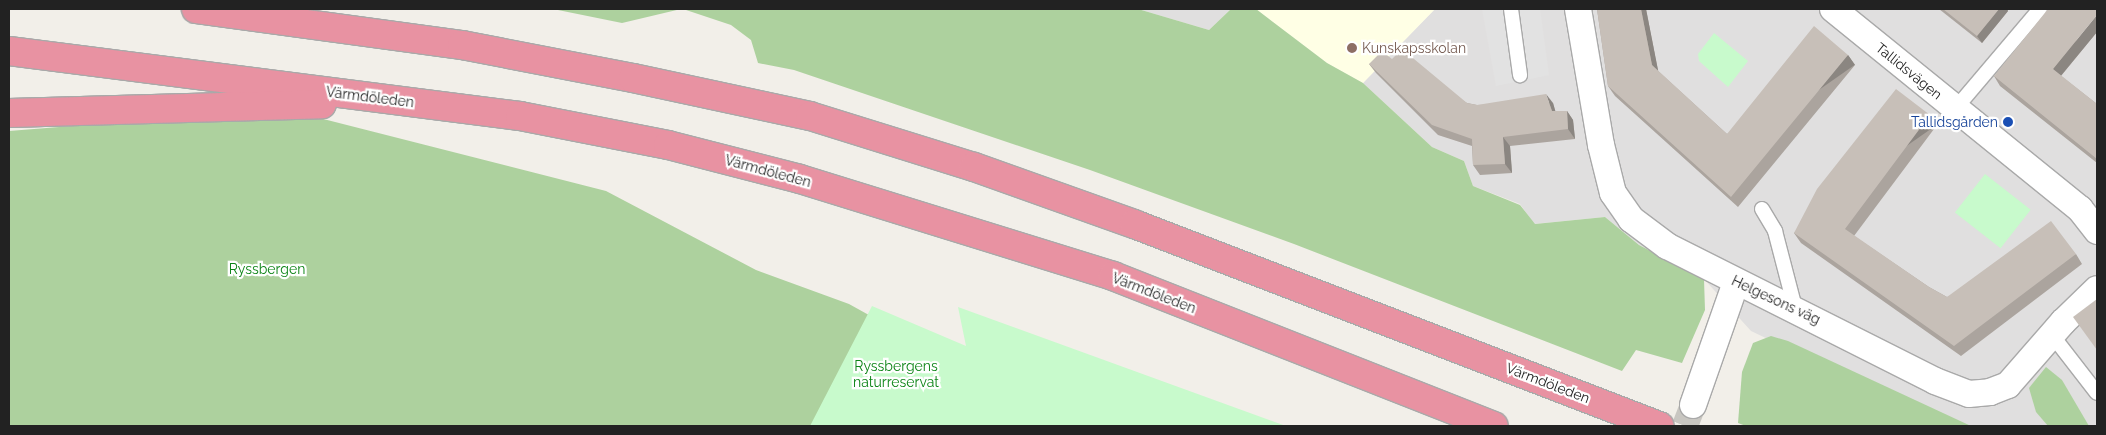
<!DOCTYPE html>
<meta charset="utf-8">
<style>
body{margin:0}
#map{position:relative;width:2106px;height:435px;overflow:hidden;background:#f2efe9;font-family:Raleway,sans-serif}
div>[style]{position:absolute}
.residential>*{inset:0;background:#e0dfdf}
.education>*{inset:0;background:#ffffe5}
.forest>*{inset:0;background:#add19e}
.park>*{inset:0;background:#c8facc;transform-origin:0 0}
.parking>*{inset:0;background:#e2e2e2}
.street-tunnel>*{height:26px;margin-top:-13px;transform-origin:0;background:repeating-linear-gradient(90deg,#c8c6c1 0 26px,transparent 0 39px)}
.roads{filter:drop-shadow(1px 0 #a9a9a9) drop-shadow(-1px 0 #a9a9a9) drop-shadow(0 1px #a9a9a9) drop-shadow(0 -1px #a9a9a9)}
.lane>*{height:14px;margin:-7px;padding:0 7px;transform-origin:7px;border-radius:7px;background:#fff}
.street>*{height:26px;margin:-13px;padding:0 13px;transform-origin:13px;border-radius:13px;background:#fff}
.highway>*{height:28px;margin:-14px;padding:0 14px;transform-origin:14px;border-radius:14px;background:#e892a2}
.wall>*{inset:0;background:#aba49e}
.shaded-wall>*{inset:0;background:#8b8681;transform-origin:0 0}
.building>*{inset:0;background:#c7bfb8}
.dots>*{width:14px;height:14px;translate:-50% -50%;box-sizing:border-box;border:2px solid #fff;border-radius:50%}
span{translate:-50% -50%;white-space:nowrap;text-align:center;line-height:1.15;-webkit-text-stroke:4.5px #fff;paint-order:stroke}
.education-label{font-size:14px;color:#785e54}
.left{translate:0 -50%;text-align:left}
.street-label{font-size:14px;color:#222}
.transit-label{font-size:14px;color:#164399}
.right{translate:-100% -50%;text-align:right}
.park-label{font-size:14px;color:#0c8416}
.frame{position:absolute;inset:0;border:10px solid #222;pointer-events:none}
</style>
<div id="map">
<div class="residential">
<i style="clip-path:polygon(1138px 9px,1231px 9px,1209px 30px)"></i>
<i style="clip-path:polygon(1435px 9px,2097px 9px,2097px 426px,1951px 426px,1751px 331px,1704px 279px,1639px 245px,1605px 217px,1534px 224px,1520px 204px,1473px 186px,1464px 161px,1432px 147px,1363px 83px)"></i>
</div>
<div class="education">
<i style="clip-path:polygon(1256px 9px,1435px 9px,1363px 83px,1327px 63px)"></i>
</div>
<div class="forest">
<i style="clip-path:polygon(553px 9px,681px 9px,622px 23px)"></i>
<i style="clip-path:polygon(683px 9px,1138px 9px,1209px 30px,1231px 9px,1256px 9px,1327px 63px,1363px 83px,1432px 147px,1464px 161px,1473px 186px,1520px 205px,1535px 224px,1605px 217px,1639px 245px,1704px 279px,1705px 310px,1682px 363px,1636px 350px,1622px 371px,1294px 244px,1090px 170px,794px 70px,758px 63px,751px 40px,731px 25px)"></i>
<i style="clip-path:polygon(284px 109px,606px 191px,756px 270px,849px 304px,950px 360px,977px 426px,9px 426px,9px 131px)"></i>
<i style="clip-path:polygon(1771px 336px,1788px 341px,1971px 426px,1746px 426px,1738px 423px,1742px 372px,1753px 343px)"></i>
<i style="clip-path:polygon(2046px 367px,2062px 380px,2089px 426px,2048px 426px,2036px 412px,2029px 388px)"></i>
</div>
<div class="park">
<i style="clip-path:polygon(1714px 33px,1748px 61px,1728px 87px,1699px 61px,1698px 54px)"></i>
<i style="left:1985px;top:174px;width:58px;height:49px;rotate:38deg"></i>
<i style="clip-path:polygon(872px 306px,966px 346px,958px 307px,1286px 426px,810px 426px)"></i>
</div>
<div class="parking">
<i style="clip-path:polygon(1482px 9px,1540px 9px,1549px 75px,1496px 86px)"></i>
</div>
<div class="street-tunnel">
<i style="left:1685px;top:426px;width:22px;rotate:-69deg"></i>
</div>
<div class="roads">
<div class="lane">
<i style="left:1511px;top:9px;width:67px;rotate:82.2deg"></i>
<i style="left:1956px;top:108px;width:130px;rotate:-49.7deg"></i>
<i style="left:1762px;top:209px;width:26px;rotate:59deg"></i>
<i style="left:1775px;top:231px;width:80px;rotate:75.4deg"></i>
<i style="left:2052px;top:335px;width:73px;rotate:52.2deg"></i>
</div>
<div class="street">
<i style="left:1578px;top:9px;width:138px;rotate:80.4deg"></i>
<i style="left:1601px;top:145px;width:49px;rotate:76deg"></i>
<i style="left:1613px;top:193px;width:32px;rotate:55deg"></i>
<i style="left:1631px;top:219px;width:45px;rotate:36.9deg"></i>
<i style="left:1667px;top:246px;width:300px;rotate:26.7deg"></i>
<i style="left:1935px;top:381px;width:36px;rotate:21deg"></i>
<i style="left:1969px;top:394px;width:21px;rotate:-5deg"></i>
<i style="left:1990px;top:392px;width:19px;rotate:-21deg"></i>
<i style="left:2008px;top:385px;width:84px;rotate:-48.9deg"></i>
<i style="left:2063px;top:322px;width:47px;rotate:-44.1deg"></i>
<i style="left:1833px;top:9px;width:318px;rotate:39deg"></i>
<i style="left:2080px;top:209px;width:28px;rotate:52deg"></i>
<i style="left:1693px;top:405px;width:130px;rotate:-70.7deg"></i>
</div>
<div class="highway">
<i style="left:196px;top:9px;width:268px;rotate:7.7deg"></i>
<i style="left:462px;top:45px;width:174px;rotate:10.9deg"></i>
<i style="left:633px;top:78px;width:181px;rotate:12.1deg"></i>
<i style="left:810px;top:116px;width:172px;rotate:17.3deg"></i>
<i style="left:974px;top:167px;width:170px;rotate:19.6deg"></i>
<i style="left:1134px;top:224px;width:563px;rotate:21.04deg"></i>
<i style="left:9px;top:51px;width:515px;rotate:7.25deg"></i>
<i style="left:520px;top:116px;width:151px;rotate:11.1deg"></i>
<i style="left:668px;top:145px;width:136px;rotate:14.4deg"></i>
<i style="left:800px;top:179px;width:328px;rotate:17.2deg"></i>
<i style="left:1113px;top:276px;width:409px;rotate:21.5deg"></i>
<i style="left:9px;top:113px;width:313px;rotate:-1.6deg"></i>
</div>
</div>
<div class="wall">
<i style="clip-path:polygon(1597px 9px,1646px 9px,1658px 71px,1727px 134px,1848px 55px,1855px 65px,1738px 207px,1615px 96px,1608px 86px)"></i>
<i style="clip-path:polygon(1939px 9px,2007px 9px,2008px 11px,1982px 43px)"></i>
<i style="clip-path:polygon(2097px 32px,2061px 76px,2097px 104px,2097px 163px,2000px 86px,1994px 76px)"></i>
<i style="clip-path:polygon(1392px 59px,1467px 103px,1477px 105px,1553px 103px,1555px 111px,1567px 111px,1573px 120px,1575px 139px,1510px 146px,1512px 173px,1480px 175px,1473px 165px,1472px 146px,1438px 135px,1376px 73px,1369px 64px)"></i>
<i style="clip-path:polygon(1930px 115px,1937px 125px,1854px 236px,1929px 287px,1947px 297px,2076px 254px,2082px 264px,1961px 356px,1801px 243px,1794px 233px)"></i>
</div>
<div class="shaded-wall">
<i style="clip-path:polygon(1641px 9px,1646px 9px,1659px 75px,1652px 65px)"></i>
<i style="clip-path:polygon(1999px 9px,2007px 9px,2008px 11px,1982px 43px,1977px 36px)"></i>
<i style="clip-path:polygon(2097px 15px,2097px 32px,2059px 78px,2053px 69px)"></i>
<i style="left:1848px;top:55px;width:12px;height:184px;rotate:55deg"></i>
<i style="clip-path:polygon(1546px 94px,1553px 103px,1558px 120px,1552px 111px)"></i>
<i style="clip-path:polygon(1567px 111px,1573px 120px,1575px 139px,1568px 129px)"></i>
<i style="left:1930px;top:115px;width:12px;height:142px;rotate:55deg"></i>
<i style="clip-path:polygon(1503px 137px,1510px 146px,1512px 173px,1505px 164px)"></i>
</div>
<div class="building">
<i style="clip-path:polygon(1597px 9px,1641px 9px,1652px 65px,1727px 134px,1814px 26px,1848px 55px,1731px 197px,1608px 86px)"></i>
<i style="clip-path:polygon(1943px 9px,1999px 9px,1977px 36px)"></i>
<i style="clip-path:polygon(2048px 9px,2097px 9px,2097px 15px,2053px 69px,2097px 104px,2097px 159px,1994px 76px)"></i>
<i style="clip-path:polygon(1402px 49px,1467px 103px,1477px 105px,1546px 94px,1552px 111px,1567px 111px,1568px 129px,1503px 137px,1505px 164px,1473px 165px,1472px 139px,1432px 125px,1369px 64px,1382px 51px,1392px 59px)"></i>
<i style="clip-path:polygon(1896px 89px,1930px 115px,1845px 229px,1929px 287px,1947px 297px,2051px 221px,2076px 254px,1954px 346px,1794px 233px,1817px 189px)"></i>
<i style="clip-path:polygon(2097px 299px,2097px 350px,2073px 317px)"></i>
</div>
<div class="dots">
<i style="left:1352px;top:48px;background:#8d6e63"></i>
<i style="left:2008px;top:122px;background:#1a4fb4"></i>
</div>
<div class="education-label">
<span class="left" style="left:1362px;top:48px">Kunskapsskolan</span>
</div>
<div class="street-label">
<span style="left:1909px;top:71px;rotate:39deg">Tallidsvägen</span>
<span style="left:370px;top:97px;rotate:7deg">Värmdöleden</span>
<span style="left:768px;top:171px;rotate:15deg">Värmdöleden</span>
<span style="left:1154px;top:293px;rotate:21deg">Värmdöleden</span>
<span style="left:1776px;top:300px;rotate:25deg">Helgesons väg</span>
<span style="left:1548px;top:383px;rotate:21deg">Värmdöleden</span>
</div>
<div class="transit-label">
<span class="right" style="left:1998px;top:122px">Tallidsgården</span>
</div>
<div class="park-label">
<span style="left:267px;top:269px">Ryssbergen</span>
<span style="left:896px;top:374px">Ryssbergens<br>naturreservat</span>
</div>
<div class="frame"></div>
</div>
